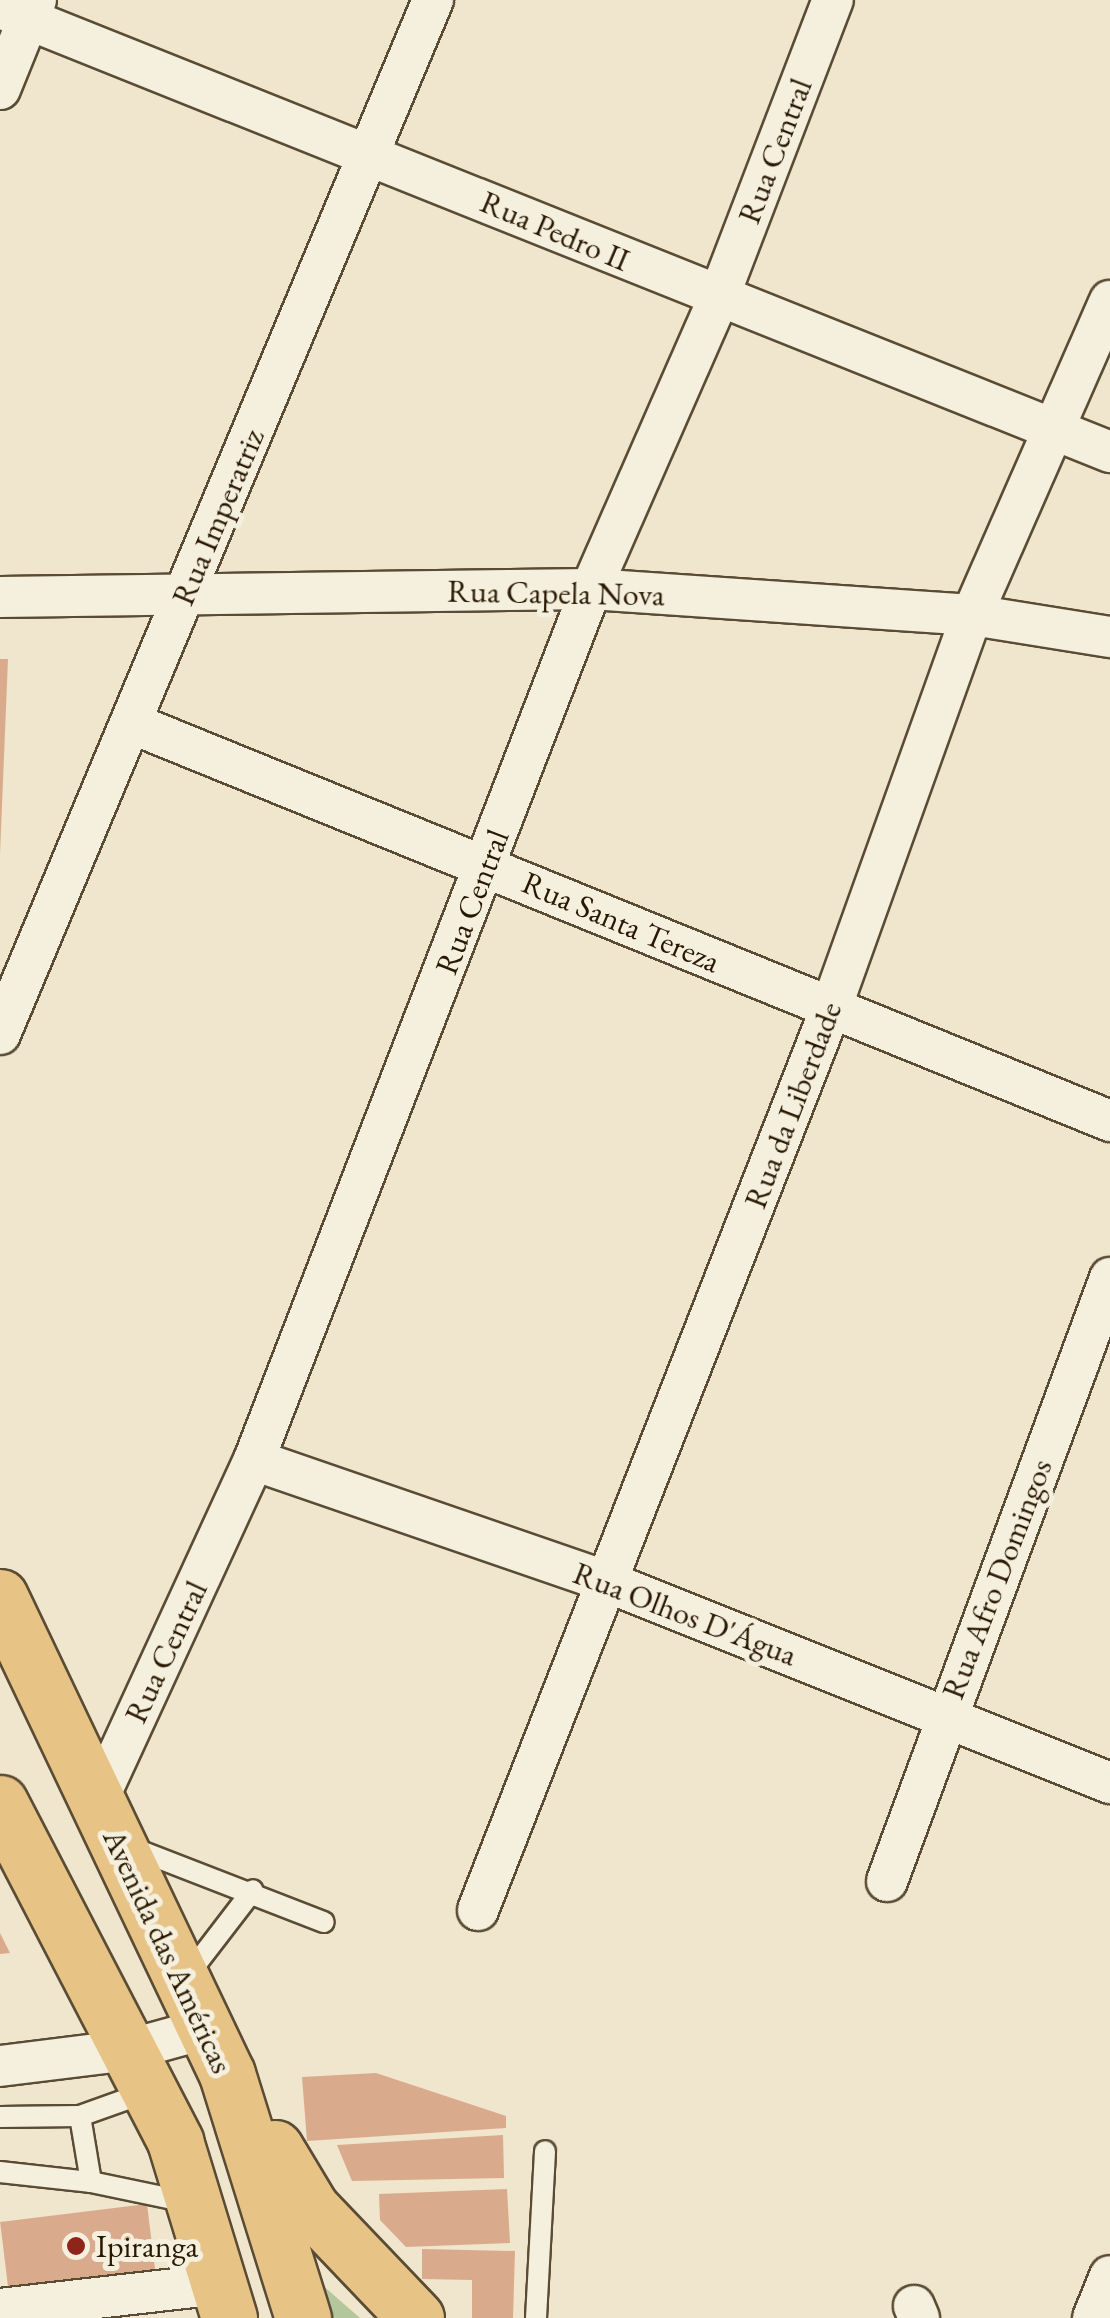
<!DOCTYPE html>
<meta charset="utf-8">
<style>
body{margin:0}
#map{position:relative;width:1110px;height:2318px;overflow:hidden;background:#efe6cd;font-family:"EB Garamond",serif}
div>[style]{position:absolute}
.green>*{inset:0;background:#b4c69c}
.building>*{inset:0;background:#daaa8c;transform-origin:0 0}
.roads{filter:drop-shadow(2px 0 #5a4c34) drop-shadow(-2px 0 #5a4c34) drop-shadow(0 2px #5a4c34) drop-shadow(0 -2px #5a4c34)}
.service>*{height:20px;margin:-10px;padding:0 10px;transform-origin:10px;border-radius:10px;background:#f5efde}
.minor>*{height:40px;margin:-20px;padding:0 20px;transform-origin:20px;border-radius:20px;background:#f5efde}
.primary>*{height:55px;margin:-27.5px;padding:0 27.5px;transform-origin:27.5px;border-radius:27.5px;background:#e8c386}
.dots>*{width:28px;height:28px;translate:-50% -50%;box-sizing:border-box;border:5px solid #f5efde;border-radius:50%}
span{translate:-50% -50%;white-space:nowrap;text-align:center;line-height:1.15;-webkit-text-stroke:10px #f5efde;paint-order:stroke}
.street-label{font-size:32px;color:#281801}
.poi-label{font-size:32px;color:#281801}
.left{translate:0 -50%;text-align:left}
</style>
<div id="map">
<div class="green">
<i style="clip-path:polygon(321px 2284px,352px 2311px,360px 2318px,325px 2318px)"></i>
</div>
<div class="building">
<i style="clip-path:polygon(0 659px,8px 659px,0 854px)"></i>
<i style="clip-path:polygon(0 1933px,10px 1953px,0 1954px)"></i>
<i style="clip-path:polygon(376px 2073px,506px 2116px,506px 2128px,307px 2141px,302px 2077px)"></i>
<i style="clip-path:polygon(503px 2135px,504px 2178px,352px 2181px,337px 2145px)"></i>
<i style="clip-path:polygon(507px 2189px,510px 2243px,406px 2247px,380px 2220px,379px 2194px)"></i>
<i style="left:147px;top:2204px;width:67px;height:148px;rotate:83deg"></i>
<i style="clip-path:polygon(422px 2249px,515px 2251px,513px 2318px,472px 2318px,472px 2280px,422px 2279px)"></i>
</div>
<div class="roads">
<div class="service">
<i style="left:125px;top:1845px;width:213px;rotate:21.2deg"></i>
<i style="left:187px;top:1976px;width:108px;rotate:-52.5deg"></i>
<i style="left:147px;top:2092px;width:71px;rotate:160.3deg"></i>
<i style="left:80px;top:2116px;width:67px;rotate:80.5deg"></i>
<i style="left:91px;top:2182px;width:98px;rotate:11.8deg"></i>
<i style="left:0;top:2117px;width:80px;rotate:-0.7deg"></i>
<i style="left:0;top:2172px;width:92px;rotate:6.3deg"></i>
<i style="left:536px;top:2318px;width:167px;rotate:-86.9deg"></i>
</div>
<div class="minor">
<i style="left:0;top:8px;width:1196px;rotate:21.8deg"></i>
<i style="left:0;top:89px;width:96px;rotate:-68deg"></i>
<i style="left:0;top:597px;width:591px;rotate:-0.78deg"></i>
<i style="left:591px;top:589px;width:382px;rotate:3.9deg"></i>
<i style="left:972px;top:615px;width:140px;rotate:9.1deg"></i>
<i style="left:131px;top:723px;width:1057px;rotate:22.12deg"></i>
<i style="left:0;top:1034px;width:1121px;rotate:-67.28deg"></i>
<i style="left:254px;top:1460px;width:371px;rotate:19deg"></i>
<i style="left:605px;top:1581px;width:544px;rotate:21.8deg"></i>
<i style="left:98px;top:1799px;width:373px;rotate:-65.3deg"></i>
<i style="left:254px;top:1460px;width:934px;rotate:-68.85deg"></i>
<i style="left:591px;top:589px;width:317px;rotate:-66.3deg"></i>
<i style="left:718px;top:299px;width:320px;rotate:-69deg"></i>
<i style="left:887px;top:1881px;width:643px;rotate:-69.7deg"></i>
<i style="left:478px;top:1910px;width:965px;rotate:-68.62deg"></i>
<i style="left:830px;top:1011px;width:421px;rotate:-70.3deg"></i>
<i style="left:972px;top:615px;width:343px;rotate:-66.3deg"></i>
<i style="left:0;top:2066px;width:129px;rotate:-7.1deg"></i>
<i style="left:128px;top:2050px;width:79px;rotate:-15.4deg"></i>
<i style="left:914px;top:2306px;width:13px;rotate:67deg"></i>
<i style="left:0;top:2309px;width:219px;rotate:-6.5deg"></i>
<i style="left:1093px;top:2318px;width:45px;rotate:-68deg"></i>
</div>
<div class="primary">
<i style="left:0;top:1597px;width:528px;rotate:64.55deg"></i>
<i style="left:227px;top:2074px;width:256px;rotate:72.7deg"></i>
<i style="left:0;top:1803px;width:381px;rotate:62.6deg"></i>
<i style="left:175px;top:2141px;width:185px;rotate:73deg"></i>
<i style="left:275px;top:2148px;width:70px;rotate:59deg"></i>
<i style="left:311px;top:2208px;width:152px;rotate:46.3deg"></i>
</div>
</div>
<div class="dots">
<i style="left:76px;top:2246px;background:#8f2418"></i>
</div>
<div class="street-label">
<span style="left:775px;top:151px;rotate:-69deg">Rua Central</span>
<span style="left:555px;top:231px;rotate:23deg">Rua Pedro II</span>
<span style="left:218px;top:517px;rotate:-67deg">Rua Imperatriz</span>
<span style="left:556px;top:593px;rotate:1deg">Rua Capela Nova</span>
<span style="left:472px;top:902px;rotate:-69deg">Rua Central</span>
<span style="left:621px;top:922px;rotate:23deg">Rua Santa Tereza</span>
<span style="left:793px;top:1105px;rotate:-69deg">Rua da Liberdade</span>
<span style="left:997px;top:1579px;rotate:-69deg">Rua Afro Domingos</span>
<span style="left:685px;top:1614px;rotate:21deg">Rua Olhos D'Água</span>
<span style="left:166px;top:1652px;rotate:-65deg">Rua Central</span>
<span style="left:168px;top:1951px;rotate:65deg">Avenida das Américas</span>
</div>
<div class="poi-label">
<span class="left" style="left:96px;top:2246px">Ipiranga</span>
</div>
</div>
